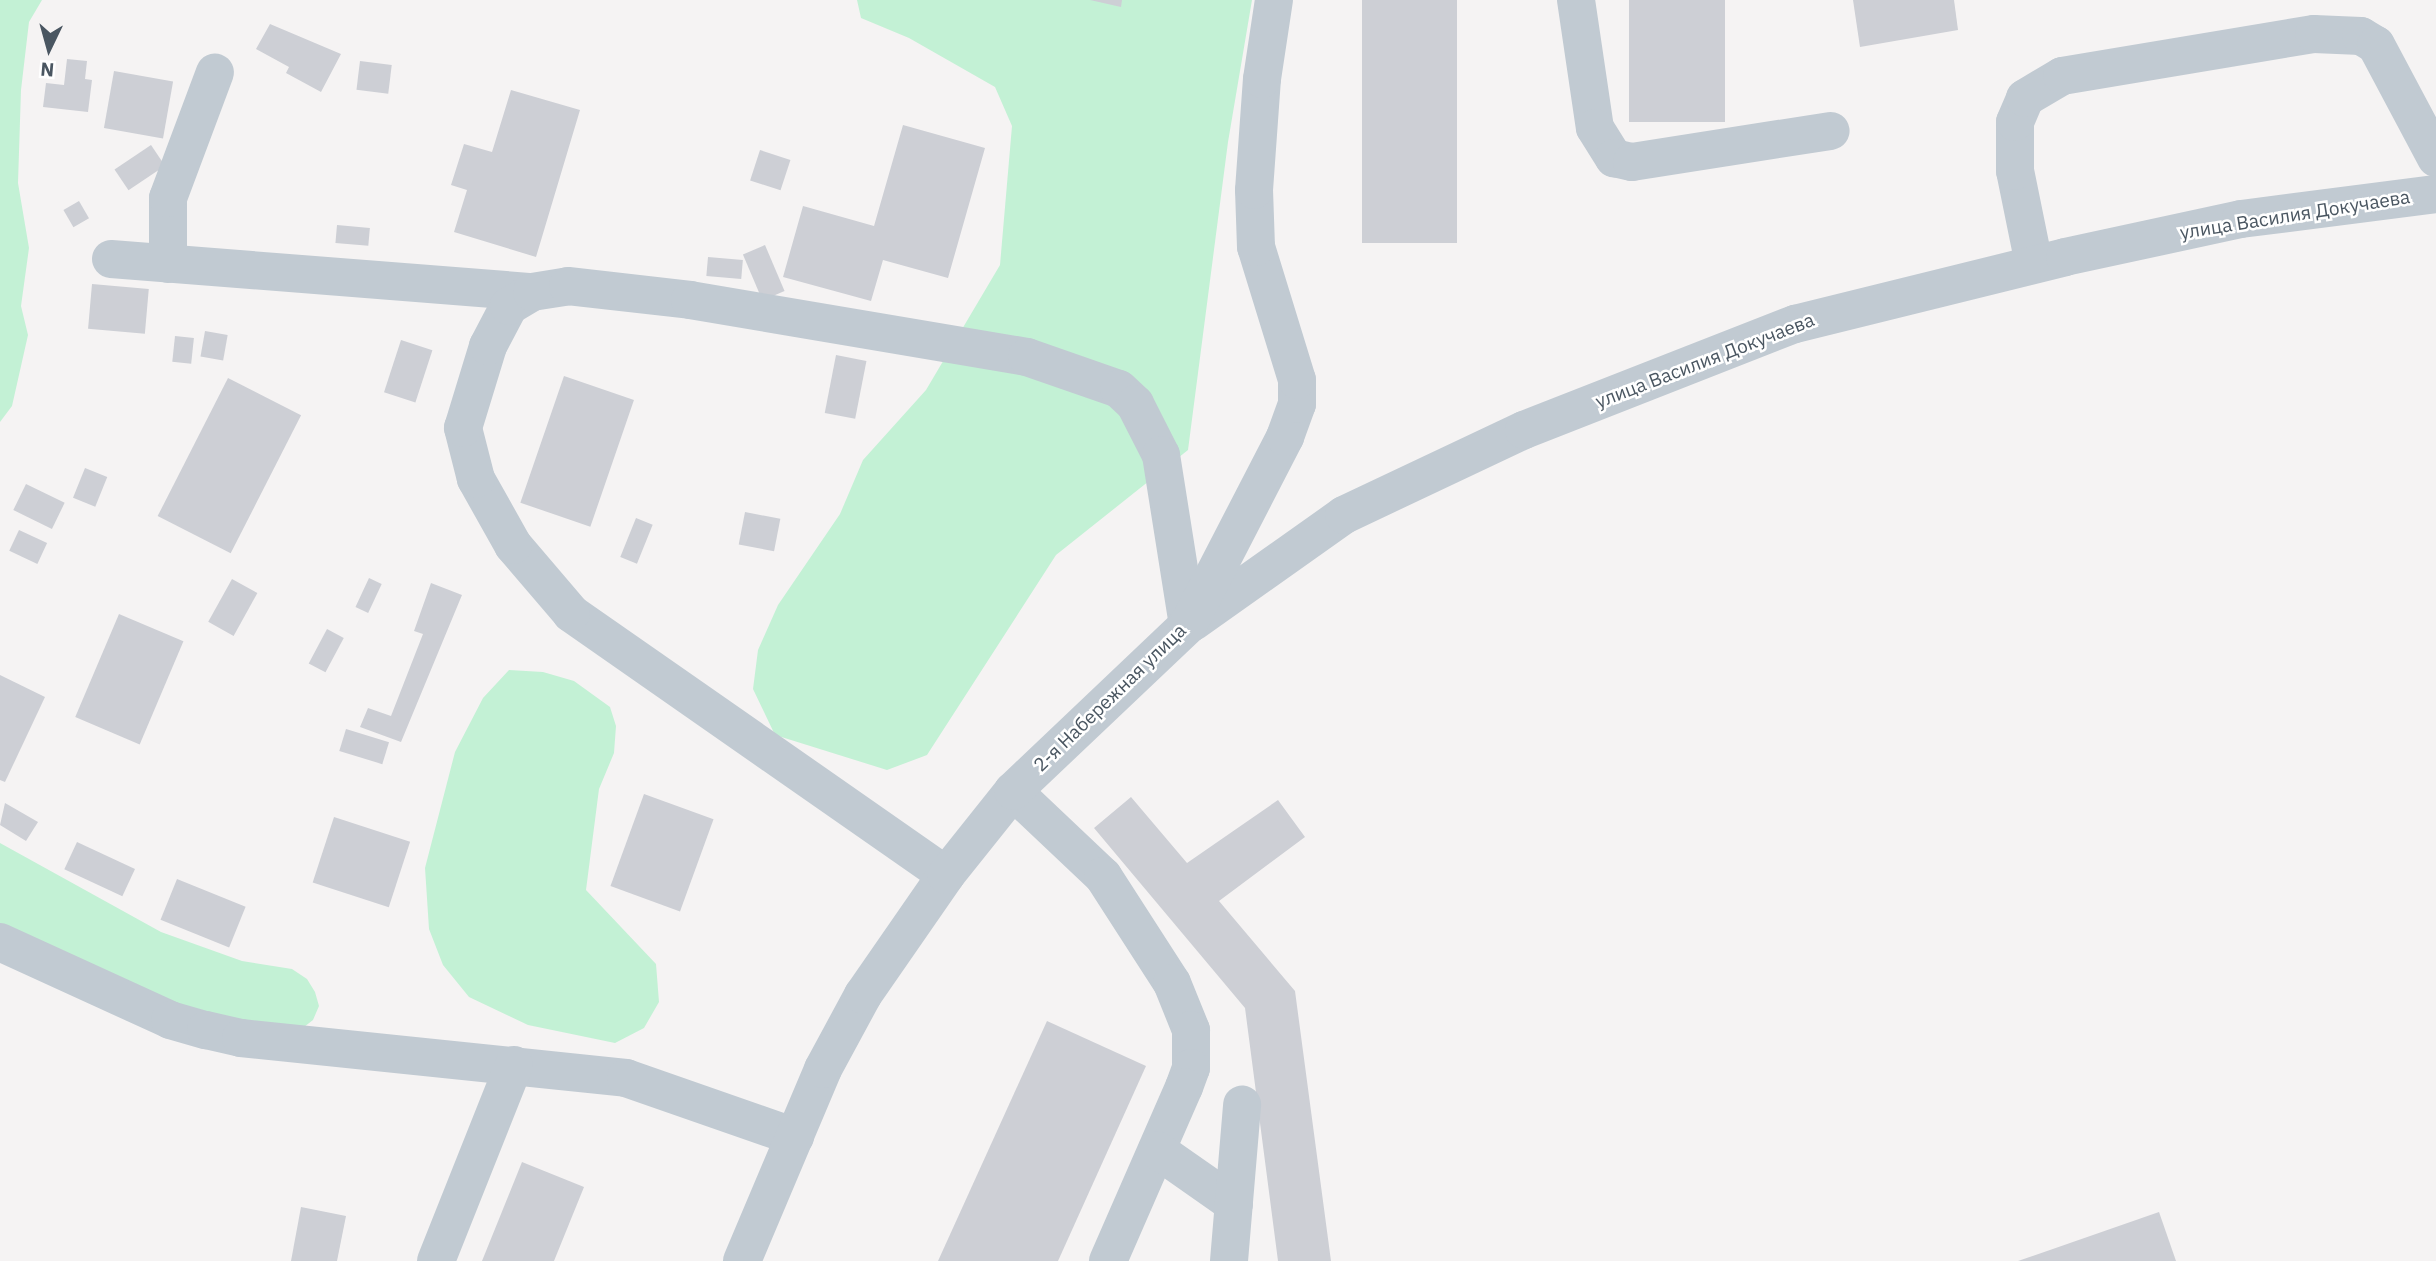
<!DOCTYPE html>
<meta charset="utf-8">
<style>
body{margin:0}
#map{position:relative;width:2436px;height:1261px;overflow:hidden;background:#f5f3f3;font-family:"IBM Plex Sans",sans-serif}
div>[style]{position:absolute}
.green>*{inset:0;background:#c3f1d5}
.building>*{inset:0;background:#cdcfd5;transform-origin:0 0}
.minor>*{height:38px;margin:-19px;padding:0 19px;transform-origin:19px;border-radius:19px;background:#c1cad2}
span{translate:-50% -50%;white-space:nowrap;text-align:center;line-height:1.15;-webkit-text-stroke:5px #fff;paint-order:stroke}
.street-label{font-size:19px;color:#4a5661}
.north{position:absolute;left:14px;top:14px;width:70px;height:70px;-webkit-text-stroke:5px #fff;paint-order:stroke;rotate:185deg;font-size:19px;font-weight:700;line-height:28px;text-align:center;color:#4a5661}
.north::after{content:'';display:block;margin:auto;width:24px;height:32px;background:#4a5661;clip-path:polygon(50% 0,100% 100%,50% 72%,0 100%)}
</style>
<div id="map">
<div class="green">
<i style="clip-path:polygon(0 0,42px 0,29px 22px,21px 90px,18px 183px,29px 248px,21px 306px,28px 335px,12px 406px,0 422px)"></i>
<i style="clip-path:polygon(857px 0,1252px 0,1228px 142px,1188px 450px,1056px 555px,927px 755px,887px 770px,775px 735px,753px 689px,758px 650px,778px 605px,840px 514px,863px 460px,926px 390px,1000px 265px,1012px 126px,995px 87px,909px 38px,861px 18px)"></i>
<i style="clip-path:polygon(509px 670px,543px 672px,574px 681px,610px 707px,616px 726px,614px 753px,599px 789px,586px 890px,656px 964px,659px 1002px,644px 1028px,615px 1043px,528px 1025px,469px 997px,443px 965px,429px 929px,425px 868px,455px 752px,483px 698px)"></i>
<i style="clip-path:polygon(0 843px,161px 932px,242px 961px,292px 969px,307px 979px,315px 992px,319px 1006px,313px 1020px,304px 1027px,224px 1023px,0 933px)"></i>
</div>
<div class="building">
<i style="clip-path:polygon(1090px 0,1122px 0,1121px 7px)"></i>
<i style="left:1362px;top:0;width:95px;height:243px"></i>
<i style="left:1629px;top:0;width:96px;height:122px"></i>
<i style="clip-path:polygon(1853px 0,1954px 0,1958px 30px,1860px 47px)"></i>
<i style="clip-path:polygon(270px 24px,341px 54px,321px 92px,286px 73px,289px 67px,256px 49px)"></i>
<i style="clip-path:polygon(67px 59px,87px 61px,85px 79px,92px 80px,88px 112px,43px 107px,46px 83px,64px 85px)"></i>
<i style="left:360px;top:61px;width:32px;height:29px;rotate:7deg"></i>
<i style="left:114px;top:71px;width:60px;height:58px;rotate:10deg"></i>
<i style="clip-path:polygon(511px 90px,580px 110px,536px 257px,454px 232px,467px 190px,451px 185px,464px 144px,492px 152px)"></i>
<i style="clip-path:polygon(903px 125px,985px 148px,948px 278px,883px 260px,871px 301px,783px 277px,803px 206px,874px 226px)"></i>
<i style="left:151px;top:145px;width:25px;height:44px;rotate:56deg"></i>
<i style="left:760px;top:150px;width:32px;height:32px;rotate:18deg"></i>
<i style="left:79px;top:201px;width:20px;height:18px;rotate:60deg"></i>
<i style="left:337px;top:225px;width:33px;height:18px;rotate:5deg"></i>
<i style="left:765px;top:245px;width:50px;height:24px;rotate:67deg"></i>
<i style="left:708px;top:257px;width:35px;height:19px;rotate:5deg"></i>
<i style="left:92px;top:284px;width:57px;height:45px;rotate:5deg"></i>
<i style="left:205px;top:331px;width:23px;height:26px;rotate:10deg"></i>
<i style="left:175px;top:336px;width:19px;height:26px;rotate:6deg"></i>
<i style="left:401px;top:340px;width:33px;height:55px;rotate:18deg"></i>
<i style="left:836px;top:355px;width:31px;height:59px;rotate:11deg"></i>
<i style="left:564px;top:376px;width:74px;height:134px;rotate:19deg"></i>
<i style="left:228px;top:378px;width:82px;height:155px;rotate:27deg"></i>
<i style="left:85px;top:468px;width:24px;height:32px;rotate:22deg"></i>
<i style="left:26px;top:484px;width:43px;height:29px;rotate:26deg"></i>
<i style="left:745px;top:512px;width:36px;height:33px;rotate:11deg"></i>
<i style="left:636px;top:518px;width:18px;height:42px;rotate:22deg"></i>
<i style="left:19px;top:530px;width:31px;height:23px;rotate:25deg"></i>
<i style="left:369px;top:578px;width:14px;height:32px;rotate:25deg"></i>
<i style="left:232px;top:579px;width:29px;height:49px;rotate:29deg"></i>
<i style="clip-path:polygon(431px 583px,462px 595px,401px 742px,360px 727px,368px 708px,391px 716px,423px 634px,414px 631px)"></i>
<i style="left:119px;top:614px;width:70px;height:112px;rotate:23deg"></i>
<i style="left:327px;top:629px;width:19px;height:39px;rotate:28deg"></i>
<i style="clip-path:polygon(0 675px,45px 697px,5px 782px,0 780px)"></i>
<i style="left:346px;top:729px;width:45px;height:23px;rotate:17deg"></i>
<i style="left:644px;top:794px;width:74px;height:98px;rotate:20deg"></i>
<i style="clip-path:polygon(1131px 797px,1187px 863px,1278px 800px,1305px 837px,1219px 901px,1295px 991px,1331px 1261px,1278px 1261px,1245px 1008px,1094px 828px)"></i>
<i style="clip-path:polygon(5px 803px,38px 822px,26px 841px,0 825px)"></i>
<i style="left:334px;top:817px;width:80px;height:69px;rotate:18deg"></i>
<i style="left:77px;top:842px;width:64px;height:30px;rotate:25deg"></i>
<i style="left:177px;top:879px;width:74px;height:44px;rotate:22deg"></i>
<i style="clip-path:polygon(1047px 1021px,1146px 1066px,1058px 1261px,938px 1261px)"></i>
<i style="clip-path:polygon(522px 1162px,584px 1187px,554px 1261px,482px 1261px)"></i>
<i style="clip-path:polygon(301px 1207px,346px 1216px,337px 1261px,291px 1261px)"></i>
<i style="clip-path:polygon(2159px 1212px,2176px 1261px,2018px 1261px)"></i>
</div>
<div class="minor">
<i style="left:1576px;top:0;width:129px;rotate:81.6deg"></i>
<i style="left:1595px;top:128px;width:36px;rotate:58deg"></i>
<i style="left:1614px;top:158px;width:18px;rotate:13deg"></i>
<i style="left:1632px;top:162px;width:201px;rotate:-8.9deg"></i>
<i style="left:111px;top:259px;width:422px;rotate:4.5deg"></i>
<i style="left:168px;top:264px;width:66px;rotate:-90deg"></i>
<i style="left:168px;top:198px;width:134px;rotate:-69.5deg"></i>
<i style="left:2034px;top:264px;width:95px;rotate:-101.5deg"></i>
<i style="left:2015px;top:171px;width:49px;rotate:-90deg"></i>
<i style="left:2015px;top:122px;width:26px;rotate:-67deg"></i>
<i style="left:2025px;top:98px;width:43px;rotate:-30.7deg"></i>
<i style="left:2062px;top:76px;width:255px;rotate:-9.5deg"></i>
<i style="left:2314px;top:34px;width:47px;rotate:2.4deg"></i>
<i style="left:2361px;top:36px;width:17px;rotate:31deg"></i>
<i style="left:2376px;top:45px;width:128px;rotate:62deg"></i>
<i style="left:1193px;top:622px;width:185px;rotate:-35.3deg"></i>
<i style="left:1344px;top:515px;width:199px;rotate:-25.3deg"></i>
<i style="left:1524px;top:430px;width:291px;rotate:-21.4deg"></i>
<i style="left:1795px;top:324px;width:278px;rotate:-13.9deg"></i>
<i style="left:2065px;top:257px;width:180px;rotate:-12.2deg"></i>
<i style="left:2241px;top:219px;width:197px;rotate:-7.3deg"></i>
<i style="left:1013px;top:791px;width:124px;rotate:43.4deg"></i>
<i style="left:1103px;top:876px;width:127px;rotate:57.2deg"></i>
<i style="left:1172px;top:983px;width:51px;rotate:68deg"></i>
<i style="left:1191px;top:1030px;width:38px;rotate:90deg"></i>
<i style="left:1191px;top:1068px;width:20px;rotate:110deg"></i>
<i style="left:1184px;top:1087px;width:190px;rotate:113.6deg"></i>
<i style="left:946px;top:875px;width:457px;rotate:-145.1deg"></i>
<i style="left:571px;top:613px;width:89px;rotate:-130.5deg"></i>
<i style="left:513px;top:545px;width:76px;rotate:-119.3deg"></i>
<i style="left:476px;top:479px;width:53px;rotate:-104.3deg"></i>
<i style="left:463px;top:428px;width:86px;rotate:-73deg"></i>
<i style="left:488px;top:346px;width:45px;rotate:-62.3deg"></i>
<i style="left:509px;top:306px;width:27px;rotate:-31deg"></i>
<i style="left:532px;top:292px;width:36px;rotate:-9deg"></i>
<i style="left:568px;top:286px;width:123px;rotate:6.5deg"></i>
<i style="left:690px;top:300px;width:342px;rotate:9.6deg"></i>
<i style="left:1027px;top:357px;width:97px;rotate:19.2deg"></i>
<i style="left:1119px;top:389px;width:22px;rotate:43deg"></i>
<i style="left:1135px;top:404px;width:57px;rotate:63deg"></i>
<i style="left:1161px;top:455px;width:172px;rotate:81deg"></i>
<i style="left:0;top:942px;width:187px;rotate:24.6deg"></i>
<i style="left:170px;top:1020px;width:37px;rotate:16deg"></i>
<i style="left:206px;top:1030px;width:36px;rotate:13deg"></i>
<i style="left:241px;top:1038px;width:387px;rotate:5.9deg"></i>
<i style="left:626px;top:1078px;width:179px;rotate:19.2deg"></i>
<i style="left:1157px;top:1150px;width:94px;rotate:35deg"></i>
<i style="left:436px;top:1261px;width:211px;rotate:-68.3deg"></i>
<i style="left:742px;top:1261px;width:208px;rotate:-67.1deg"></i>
<i style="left:823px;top:1069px;width:84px;rotate:-61.6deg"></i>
<i style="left:863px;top:995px;width:146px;rotate:-55.3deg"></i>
<i style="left:946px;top:875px;width:107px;rotate:-51.4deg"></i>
<i style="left:1013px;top:791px;width:241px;rotate:-43.5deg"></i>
<i style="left:1188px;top:625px;width:212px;rotate:-62.7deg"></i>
<i style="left:1285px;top:437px;width:35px;rotate:-70deg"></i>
<i style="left:1297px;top:404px;width:24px;rotate:-90deg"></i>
<i style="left:1297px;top:380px;width:139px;rotate:-107.1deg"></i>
<i style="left:1256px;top:247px;width:57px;rotate:-92deg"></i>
<i style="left:1254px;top:190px;width:111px;rotate:-85.9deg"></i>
<i style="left:1262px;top:79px;width:80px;rotate:-81.4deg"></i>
<i style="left:1229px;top:1261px;width:157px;rotate:-85.2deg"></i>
</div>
<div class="street-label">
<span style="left:2295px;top:215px;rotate:-9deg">улица Василия Докучаева</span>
<span style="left:1705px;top:361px;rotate:-21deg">улица Василия Докучаева</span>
<span style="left:1110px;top:698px;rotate:-44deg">2-я Набережная улица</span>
</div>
<div class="north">N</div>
</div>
